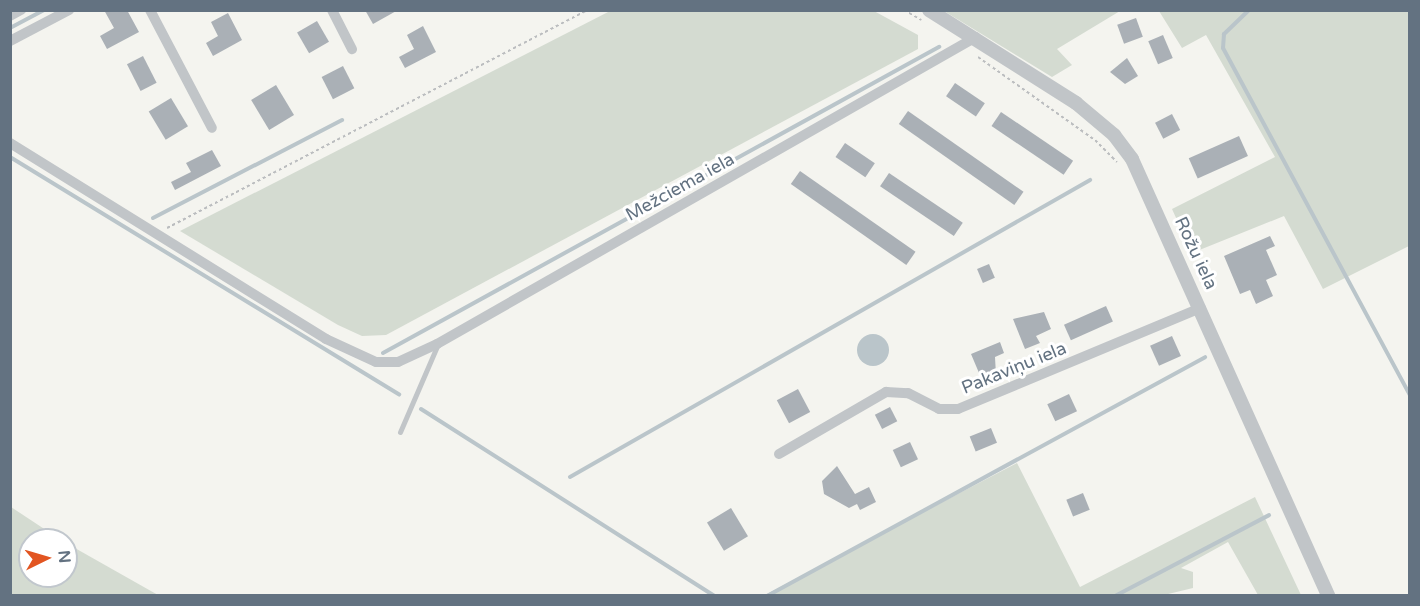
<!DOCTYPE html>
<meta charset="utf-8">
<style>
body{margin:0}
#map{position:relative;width:1420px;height:606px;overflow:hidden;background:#f4f4ef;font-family:"Varela Round",sans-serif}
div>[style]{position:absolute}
.green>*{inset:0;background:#d4dbd1}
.water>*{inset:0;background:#bac5ca}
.round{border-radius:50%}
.stream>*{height:4px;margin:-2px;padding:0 2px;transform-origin:2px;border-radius:2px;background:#bac5ca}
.building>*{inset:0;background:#aab0b6;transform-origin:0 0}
.path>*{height:2px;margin-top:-1px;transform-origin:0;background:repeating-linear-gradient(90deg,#bbbdbf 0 3px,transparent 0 6px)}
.service>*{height:5px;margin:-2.5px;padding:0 2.5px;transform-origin:2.5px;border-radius:2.5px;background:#c1c5c8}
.minor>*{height:10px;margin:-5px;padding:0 5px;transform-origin:5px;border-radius:5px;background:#c1c5c8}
.tertiary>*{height:14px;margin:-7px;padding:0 7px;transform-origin:7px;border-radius:7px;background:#c1c5c8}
span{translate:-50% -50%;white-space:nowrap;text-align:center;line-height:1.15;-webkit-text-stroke:6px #fff;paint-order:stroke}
.street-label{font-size:18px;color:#637281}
.frame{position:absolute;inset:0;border:12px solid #637281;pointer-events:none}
.north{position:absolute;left:18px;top:528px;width:60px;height:60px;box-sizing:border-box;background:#fff;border:2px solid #c1c7cd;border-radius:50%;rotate:85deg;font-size:16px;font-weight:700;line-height:24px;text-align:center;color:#637281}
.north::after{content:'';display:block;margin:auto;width:21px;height:27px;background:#e25521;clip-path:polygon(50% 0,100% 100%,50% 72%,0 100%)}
</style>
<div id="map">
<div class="green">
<i style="clip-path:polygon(610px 11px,874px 11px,918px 35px,918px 49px,386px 335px,362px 336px,338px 325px,180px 231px)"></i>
<i style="clip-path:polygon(944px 11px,1120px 11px,1057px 49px,1072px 65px,1052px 77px)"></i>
<i style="clip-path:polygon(1159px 11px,1409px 11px,1409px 246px,1323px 289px,1284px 216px,1192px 253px,1172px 209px,1275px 157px,1206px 35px,1182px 48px)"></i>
<i style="clip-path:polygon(1017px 463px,1080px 587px,1255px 497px,1301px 595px,1258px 595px,1228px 542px,1181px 568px,1193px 572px,1193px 588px,1164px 595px,765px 595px)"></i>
<i style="clip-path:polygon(11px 507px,61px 540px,30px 540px,30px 576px,66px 576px,66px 543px,158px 595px,11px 595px)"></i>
</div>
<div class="water">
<i class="round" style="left:857px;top:334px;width:32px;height:32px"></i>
</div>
<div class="stream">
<i style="left:1249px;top:10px;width:35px;rotate:136deg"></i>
<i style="left:1224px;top:34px;width:14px;rotate:94deg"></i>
<i style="left:1223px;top:48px;width:394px;rotate:61.7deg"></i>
<i style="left:10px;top:28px;width:38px;rotate:-28deg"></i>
<i style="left:10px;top:157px;width:456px;rotate:31.4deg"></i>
<i style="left:153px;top:218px;width:213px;rotate:-27.4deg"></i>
<i style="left:383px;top:353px;width:635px;rotate:-28.83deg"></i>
<i style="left:421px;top:409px;width:348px;rotate:32.5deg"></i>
<i style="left:570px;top:477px;width:599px;rotate:-29.73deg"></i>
<i style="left:767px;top:596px;width:499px;rotate:-28.6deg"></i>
<i style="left:1115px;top:596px;width:174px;rotate:-27.7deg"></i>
</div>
<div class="building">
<i style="clip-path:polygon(104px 10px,127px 10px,139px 32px,107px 49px,100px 36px,114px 28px)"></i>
<i style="clip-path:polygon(365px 10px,398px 10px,373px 24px)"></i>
<i style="clip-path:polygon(228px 13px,242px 40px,213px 56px,206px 43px,218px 36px,211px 22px)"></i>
<i style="left:1136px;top:18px;width:20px;height:20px;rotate:70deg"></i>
<i style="left:317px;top:21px;width:24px;height:23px;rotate:60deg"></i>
<i style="clip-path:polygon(423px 26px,436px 52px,405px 68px,399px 57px,414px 49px,407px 35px)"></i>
<i style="left:1163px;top:35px;width:25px;height:16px;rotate:67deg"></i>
<i style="left:143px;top:56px;width:30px;height:18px;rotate:63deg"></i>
<i style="clip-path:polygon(1127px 58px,1138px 76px,1125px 84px,1110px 72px)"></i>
<i style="left:343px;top:66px;width:25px;height:24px;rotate:63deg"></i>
<i style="left:955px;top:83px;width:36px;height:16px;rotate:34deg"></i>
<i style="left:276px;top:85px;width:35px;height:29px;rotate:59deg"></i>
<i style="left:171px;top:98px;width:33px;height:26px;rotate:59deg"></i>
<i style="left:908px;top:111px;width:141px;height:16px;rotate:35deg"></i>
<i style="left:1001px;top:112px;width:87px;height:17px;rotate:34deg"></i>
<i style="left:1172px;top:114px;width:18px;height:19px;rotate:63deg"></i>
<i style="left:1239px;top:136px;width:22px;height:55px;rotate:66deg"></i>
<i style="left:845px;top:143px;width:36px;height:17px;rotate:34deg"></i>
<i style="clip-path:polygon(212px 150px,221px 166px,175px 190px,171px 182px,191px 172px,186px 163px)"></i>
<i style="left:800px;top:171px;width:141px;height:16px;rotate:35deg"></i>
<i style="left:889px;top:173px;width:89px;height:16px;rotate:34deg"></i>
<i style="clip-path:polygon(1270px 236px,1275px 246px,1266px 250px,1277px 275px,1266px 280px,1273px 296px,1256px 304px,1250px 290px,1240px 294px,1224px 256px)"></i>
<i style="left:989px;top:264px;width:15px;height:13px;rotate:67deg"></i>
<i style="left:1106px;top:306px;width:17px;height:46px;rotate:66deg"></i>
<i style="clip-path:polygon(1044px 312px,1051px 329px,1036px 336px,1040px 343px,1025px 349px,1013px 319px)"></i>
<i style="left:1172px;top:336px;width:22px;height:24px;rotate:66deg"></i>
<i style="clip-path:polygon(1000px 342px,1004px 353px,995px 357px,996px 375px,982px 380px,971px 354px)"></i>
<i style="left:798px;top:389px;width:26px;height:24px;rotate:62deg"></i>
<i style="left:1069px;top:394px;width:19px;height:24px;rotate:65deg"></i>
<i style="left:890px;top:407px;width:16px;height:17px;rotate:63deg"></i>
<i style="left:991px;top:428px;width:16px;height:23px;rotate:68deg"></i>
<i style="left:910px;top:442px;width:19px;height:19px;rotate:65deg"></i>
<i style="clip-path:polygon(837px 466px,855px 494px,869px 487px,876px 502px,860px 510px,857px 504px,849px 508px,824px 494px,822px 481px)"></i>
<i style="left:1083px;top:493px;width:18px;height:18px;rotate:68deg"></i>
<i style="left:731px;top:508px;width:33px;height:28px;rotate:59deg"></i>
</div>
<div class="path">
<i style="left:904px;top:10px;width:20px;rotate:30deg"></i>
<i style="left:978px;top:57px;width:143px;rotate:35.4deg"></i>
<i style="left:1095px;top:140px;width:31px;rotate:45deg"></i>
<i style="left:167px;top:228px;width:474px;rotate:-27.4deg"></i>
</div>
<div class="service">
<i style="left:400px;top:432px;width:94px;rotate:-66.7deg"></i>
</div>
<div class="minor">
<i style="left:150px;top:10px;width:133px;rotate:62.3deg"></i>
<i style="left:332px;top:10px;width:44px;rotate:62.9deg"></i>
<i style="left:10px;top:16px;width:13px;rotate:-29deg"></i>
<i style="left:10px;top:41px;width:67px;rotate:-27.7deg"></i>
<i style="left:10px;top:143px;width:372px;rotate:31.8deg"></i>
<i style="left:326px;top:339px;width:55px;rotate:24.7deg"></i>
<i style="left:376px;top:362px;width:22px"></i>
<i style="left:398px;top:362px;width:43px;rotate:-24.8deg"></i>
<i style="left:437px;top:344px;width:620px;rotate:-29.66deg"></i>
<i style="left:779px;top:454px;width:124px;rotate:-30.1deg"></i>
<i style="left:886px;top:392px;width:22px;rotate:3deg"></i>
<i style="left:908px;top:393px;width:35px;rotate:27deg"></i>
<i style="left:939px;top:409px;width:19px"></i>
<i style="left:958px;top:409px;width:263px;rotate:-22.6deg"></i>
</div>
<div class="tertiary">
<i style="left:929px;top:10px;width:174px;rotate:32.3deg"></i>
<i style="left:1076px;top:103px;width:50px;rotate:40.1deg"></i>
<i style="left:1114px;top:135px;width:30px;rotate:53deg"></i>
<i style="left:1132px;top:159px;width:479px;rotate:65.8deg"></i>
</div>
<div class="street-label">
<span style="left:680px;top:187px;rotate:-29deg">Mežciema iela</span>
<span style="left:1196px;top:253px;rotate:65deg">Rožu iela</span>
<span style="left:1014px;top:368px;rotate:-22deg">Pakaviņu iela</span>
</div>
<div class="frame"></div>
<div class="north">N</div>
</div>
